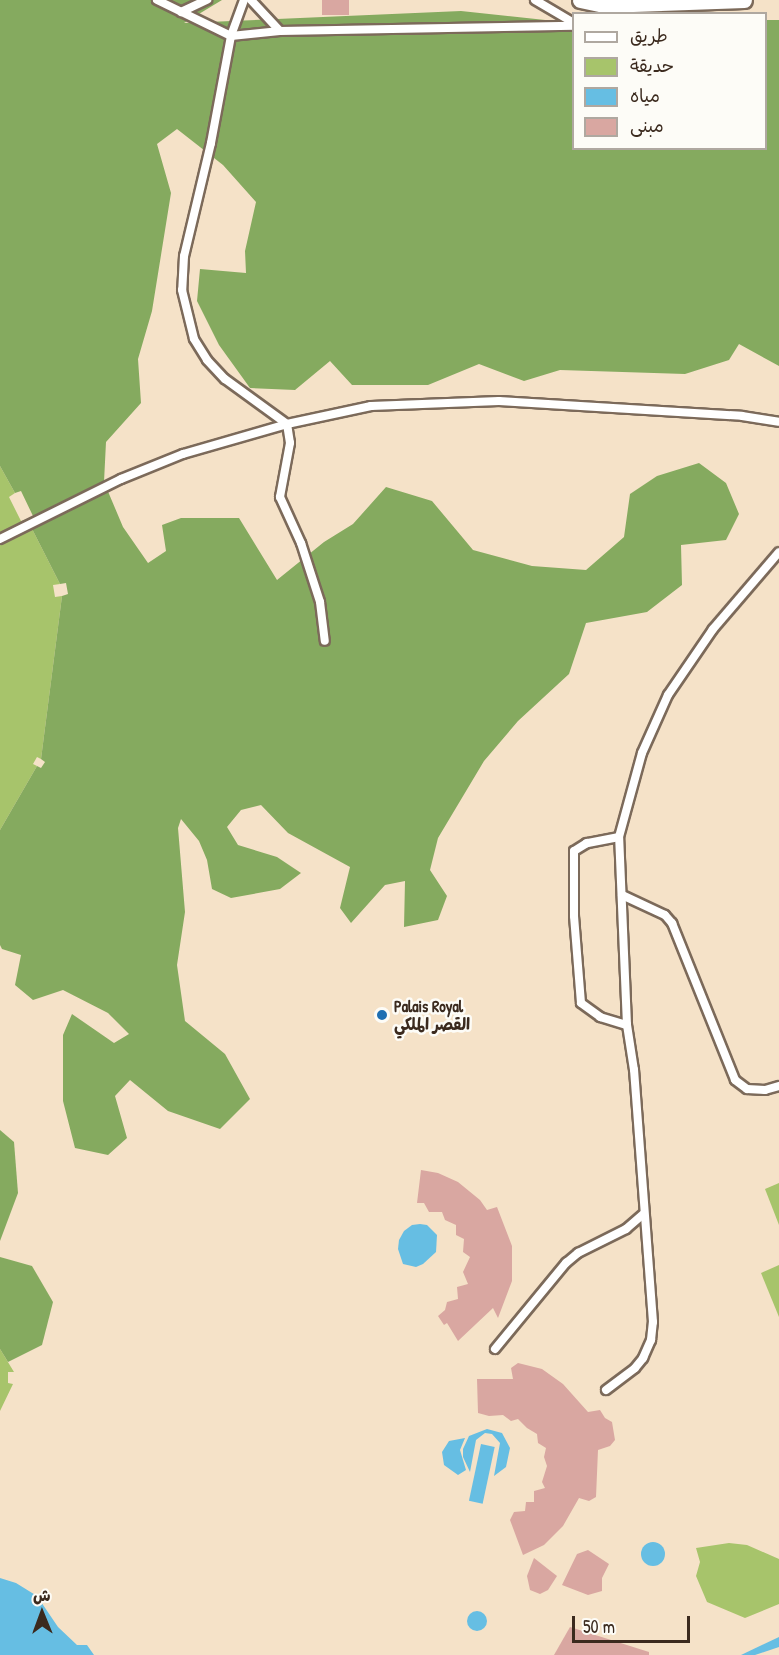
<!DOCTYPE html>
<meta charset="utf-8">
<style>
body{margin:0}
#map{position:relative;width:779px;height:1655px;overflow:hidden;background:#f5e2c8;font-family:"Patrick Hand","Playpen Sans Arabic",sans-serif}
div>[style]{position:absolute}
.green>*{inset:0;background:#a7c46b}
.forest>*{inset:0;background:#85aa5f}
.water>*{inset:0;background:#66bee3;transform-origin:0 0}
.round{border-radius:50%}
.building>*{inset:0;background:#d9a7a1;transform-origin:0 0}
.roads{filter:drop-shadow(2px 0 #7c6a5a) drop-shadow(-2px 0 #7c6a5a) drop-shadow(0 2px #7c6a5a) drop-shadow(0 -2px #7c6a5a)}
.lane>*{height:8px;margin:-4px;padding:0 4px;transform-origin:4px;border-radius:4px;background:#fff}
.street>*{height:15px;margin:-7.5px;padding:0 7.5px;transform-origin:7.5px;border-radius:7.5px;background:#fff}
.dots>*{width:16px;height:16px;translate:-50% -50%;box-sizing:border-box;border:3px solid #fdfcf7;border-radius:50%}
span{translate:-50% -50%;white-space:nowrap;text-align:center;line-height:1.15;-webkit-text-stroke:5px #fdfcf7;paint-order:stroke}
.poi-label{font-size:16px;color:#3b2a1e;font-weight:700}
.left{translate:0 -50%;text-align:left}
.legend{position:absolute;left:572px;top:12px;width:195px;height:138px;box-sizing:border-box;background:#fdfcf7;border:2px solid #afa8a0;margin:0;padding:8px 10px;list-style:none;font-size:18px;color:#3b2a1e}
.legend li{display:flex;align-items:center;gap:12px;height:30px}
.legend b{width:30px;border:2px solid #afa8a0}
.north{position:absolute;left:12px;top:1583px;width:60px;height:60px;-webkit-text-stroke:4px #fdfcf7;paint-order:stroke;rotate:359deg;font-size:16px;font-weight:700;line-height:24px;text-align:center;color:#3b2a1e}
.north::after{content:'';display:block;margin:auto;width:21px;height:27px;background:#3b2a1e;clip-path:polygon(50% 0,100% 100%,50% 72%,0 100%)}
.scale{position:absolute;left:572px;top:1616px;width:118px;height:27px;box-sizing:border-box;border:3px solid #3b2a1e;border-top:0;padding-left:8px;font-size:18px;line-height:21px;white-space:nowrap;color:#3b2a1e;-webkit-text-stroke:4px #fdfcf7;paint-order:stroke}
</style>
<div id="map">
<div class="green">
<i style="clip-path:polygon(0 466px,15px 493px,9px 497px,21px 521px,27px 519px,60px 584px,53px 585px,55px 597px,62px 596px,41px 759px,37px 757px,33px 764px,37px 766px,0 830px)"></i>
<i style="clip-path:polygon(779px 1183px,779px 1225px,765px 1189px)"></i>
<i style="clip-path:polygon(779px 1265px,779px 1317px,761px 1273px)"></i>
<i style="clip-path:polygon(0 1349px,14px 1372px,8px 1372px,8px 1383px,13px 1384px,0 1411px)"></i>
<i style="clip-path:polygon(729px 1543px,747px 1545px,779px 1559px,779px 1604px,745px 1618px,707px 1602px,696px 1576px,700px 1562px,696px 1548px)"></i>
</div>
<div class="forest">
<i style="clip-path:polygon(0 0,222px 0,184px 23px,461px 11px,573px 23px,574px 148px,766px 148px,766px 20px,779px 20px,779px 366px,739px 344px,729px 360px,685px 374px,560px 370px,524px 381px,479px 364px,428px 385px,352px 385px,330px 361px,295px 390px,250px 388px,219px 345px,197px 301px,200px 269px,246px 273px,245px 251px,256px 202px,223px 165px,177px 129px,157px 144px,171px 193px,152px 311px,138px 359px,141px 403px,106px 442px,104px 482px,123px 527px,148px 563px,166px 551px,162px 525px,181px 518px,239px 518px,277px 580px,324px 542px,353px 524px,386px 487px,432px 501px,473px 550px,532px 566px,586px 570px,624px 537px,630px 494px,657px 476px,699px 463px,726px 483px,739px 514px,726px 540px,681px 545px,682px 585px,647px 612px,586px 623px,569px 674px,518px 721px,484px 761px,438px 838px,430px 870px,447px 896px,438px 920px,404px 927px,405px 881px,385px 885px,351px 923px,340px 908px,350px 867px,288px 833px,261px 805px,241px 810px,227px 827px,238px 845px,277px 857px,301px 873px,280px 889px,231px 898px,212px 889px,207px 860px,199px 841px,181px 819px,178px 828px,185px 912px,177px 965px,185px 1021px,225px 1054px,250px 1099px,220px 1129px,168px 1111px,130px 1080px,115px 1096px,127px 1138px,108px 1155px,75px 1148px,63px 1101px,63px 1035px,72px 1014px,114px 1043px,129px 1034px,108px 1013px,63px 990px,33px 1000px,15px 985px,21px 955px,2px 949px,0 945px,0 830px,37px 766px,41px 768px,45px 762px,41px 759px,62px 596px,68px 594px,66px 583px,60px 584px,27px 519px,33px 516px,21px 491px,15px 493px,0 466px)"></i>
<i style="clip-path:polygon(0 1130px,14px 1142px,18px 1193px,0 1241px)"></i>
<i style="clip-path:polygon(0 1257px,32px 1266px,53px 1302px,42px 1345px,8px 1362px,0 1349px)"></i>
</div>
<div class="water">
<i style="clip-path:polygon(420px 1224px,427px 1225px,437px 1235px,436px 1252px,423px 1264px,416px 1267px,403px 1264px,398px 1249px,399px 1240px,404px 1231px,412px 1225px)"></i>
<i style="clip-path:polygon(487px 1429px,502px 1433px,510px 1448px,506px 1467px,494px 1476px,500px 1443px,492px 1434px,485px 1433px,476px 1440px,470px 1472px,463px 1457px,463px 1449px,469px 1436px)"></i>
<i style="clip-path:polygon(465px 1438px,460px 1450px,466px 1470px,458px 1475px,444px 1465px,442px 1452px,449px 1441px)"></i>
<i style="left:481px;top:1444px;width:14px;height:58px;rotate:12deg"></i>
<i class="round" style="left:641px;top:1542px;width:24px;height:24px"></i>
<i style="clip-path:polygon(0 1578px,16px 1583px,37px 1596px,58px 1627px,77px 1645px,87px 1645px,94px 1655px,0 1655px)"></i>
<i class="round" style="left:467px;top:1611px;width:20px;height:20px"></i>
<i style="clip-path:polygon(779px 1637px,779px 1647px,755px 1655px,741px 1655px)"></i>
</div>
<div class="building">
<i style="left:322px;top:0;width:27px;height:15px"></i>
<i style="clip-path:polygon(421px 1170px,438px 1173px,458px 1182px,480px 1200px,487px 1210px,497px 1207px,512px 1246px,512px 1281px,498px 1318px,493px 1308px,458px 1341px,447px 1323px,444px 1325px,438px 1316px,445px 1310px,447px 1302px,458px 1299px,457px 1287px,468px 1284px,463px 1272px,470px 1257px,463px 1252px,464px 1239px,456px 1235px,456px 1225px,445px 1220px,442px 1212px,429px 1212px,424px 1203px,417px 1203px)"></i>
<i style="clip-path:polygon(518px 1363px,542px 1369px,563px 1384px,588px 1412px,600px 1410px,605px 1418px,612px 1422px,615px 1440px,610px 1446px,598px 1450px,596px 1497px,589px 1501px,579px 1498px,563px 1526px,544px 1545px,523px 1555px,510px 1520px,514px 1512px,525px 1511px,526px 1502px,534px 1502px,534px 1491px,545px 1488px,542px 1482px,547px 1466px,544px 1457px,546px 1448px,538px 1443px,537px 1434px,527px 1428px,518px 1419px,511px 1421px,503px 1415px,489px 1416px,478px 1413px,477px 1379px,513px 1379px,511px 1368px)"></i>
<i style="clip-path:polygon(588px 1550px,609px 1564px,602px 1578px,602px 1591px,588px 1595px,562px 1585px,577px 1554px)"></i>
<i style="clip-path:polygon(534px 1558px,557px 1576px,548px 1590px,540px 1594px,530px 1590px,527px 1576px)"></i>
<i style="clip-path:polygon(570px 1627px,649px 1652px,649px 1655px,554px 1655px)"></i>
</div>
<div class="roads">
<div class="lane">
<i style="left:157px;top:0;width:82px;rotate:25.9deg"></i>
<i style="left:231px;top:36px;width:49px;rotate:-5.8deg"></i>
<i style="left:280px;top:31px;width:294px;rotate:-1deg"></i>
<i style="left:244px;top:0;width:38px;rotate:110deg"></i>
<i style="left:231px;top:36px;width:109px;rotate:100.6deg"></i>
<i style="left:211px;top:143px;width:116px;rotate:103.4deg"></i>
<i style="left:184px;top:256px;width:34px;rotate:93deg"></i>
<i style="left:182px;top:290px;width:50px;rotate:76.2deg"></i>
<i style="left:194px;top:339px;width:25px;rotate:58deg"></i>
<i style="left:207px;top:360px;width:26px;rotate:47deg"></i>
<i style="left:225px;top:379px;width:77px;rotate:36deg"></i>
<i style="left:287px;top:424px;width:86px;rotate:-12.1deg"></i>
<i style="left:371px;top:406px;width:128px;rotate:-2.2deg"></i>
<i style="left:499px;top:401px;width:243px;rotate:3.5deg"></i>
<i style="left:742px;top:416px;width:37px;rotate:9deg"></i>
<i style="left:251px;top:0;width:42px;rotate:46.9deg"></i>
<i style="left:535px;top:0;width:45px;rotate:30.5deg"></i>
<i style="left:181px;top:12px;width:29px;rotate:-25deg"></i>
<i style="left:0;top:539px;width:135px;rotate:-26.4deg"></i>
<i style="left:121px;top:479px;width:67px;rotate:-22deg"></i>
<i style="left:183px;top:454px;width:108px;rotate:-16.1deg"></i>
<i style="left:287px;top:424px;width:19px;rotate:81deg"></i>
<i style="left:290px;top:443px;width:55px;rotate:100.5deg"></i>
<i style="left:280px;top:497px;width:51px;rotate:65.5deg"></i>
<i style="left:301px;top:543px;width:62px;rotate:72.1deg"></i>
<i style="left:320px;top:602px;width:39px;rotate:83deg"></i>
<i style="left:619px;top:837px;width:33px;rotate:169deg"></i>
<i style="left:587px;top:843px;width:15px;rotate:148deg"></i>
<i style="left:574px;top:851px;width:65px;rotate:90deg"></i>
<i style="left:574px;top:916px;width:87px;rotate:85.4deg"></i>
<i style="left:581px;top:1003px;width:24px;rotate:36deg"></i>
<i style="left:600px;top:1017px;width:28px;rotate:17deg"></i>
<i style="left:622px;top:895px;width:47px;rotate:24.9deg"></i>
<i style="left:665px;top:915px;width:11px;rotate:49deg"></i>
<i style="left:672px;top:923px;width:169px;rotate:68.1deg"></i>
<i style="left:735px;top:1080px;width:15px;rotate:37deg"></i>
<i style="left:747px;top:1089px;width:18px;rotate:3deg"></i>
<i style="left:765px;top:1090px;width:15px;rotate:-16deg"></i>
<i style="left:495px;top:1349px;width:112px;rotate:-50.5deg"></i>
<i style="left:566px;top:1263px;width:16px;rotate:-40deg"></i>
<i style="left:578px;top:1253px;width:54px;rotate:-26.6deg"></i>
<i style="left:626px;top:1229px;width:23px;rotate:-41deg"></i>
<i style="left:606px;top:1390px;width:36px;rotate:-37deg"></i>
<i style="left:635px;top:1368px;width:13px;rotate:-51deg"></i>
<i style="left:643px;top:1358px;width:20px;rotate:-66deg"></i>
<i style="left:651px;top:1340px;width:18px;rotate:-84deg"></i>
<i style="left:653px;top:1322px;width:253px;rotate:-94.3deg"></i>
<i style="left:634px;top:1070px;width:46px;rotate:-98.8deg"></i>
<i style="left:627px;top:1025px;width:188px;rotate:-92.4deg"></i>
<i style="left:619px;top:837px;width:87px;rotate:-74.7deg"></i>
<i style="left:642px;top:753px;width:64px;rotate:-65.9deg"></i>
<i style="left:668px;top:695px;width:80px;rotate:-55.7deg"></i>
<i style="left:713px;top:629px;width:101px;rotate:-49.4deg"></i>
</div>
<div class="street">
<i style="left:580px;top:0;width:24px;rotate:12deg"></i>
<i style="left:603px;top:5px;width:141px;rotate:-2deg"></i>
</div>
</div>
<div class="dots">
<i style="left:382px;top:1015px;background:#1f6fb2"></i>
</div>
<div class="poi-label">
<span class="left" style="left:394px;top:1015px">Palais Royal<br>القصر الملكي</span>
</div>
<ul class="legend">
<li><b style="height:8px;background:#fff"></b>طريق</li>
<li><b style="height:16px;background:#a7c46b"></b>حديقة</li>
<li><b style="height:16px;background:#66bee3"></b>مياه</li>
<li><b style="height:16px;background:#d9a7a1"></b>مبنى</li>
</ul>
<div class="north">ش</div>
<div class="scale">50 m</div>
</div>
